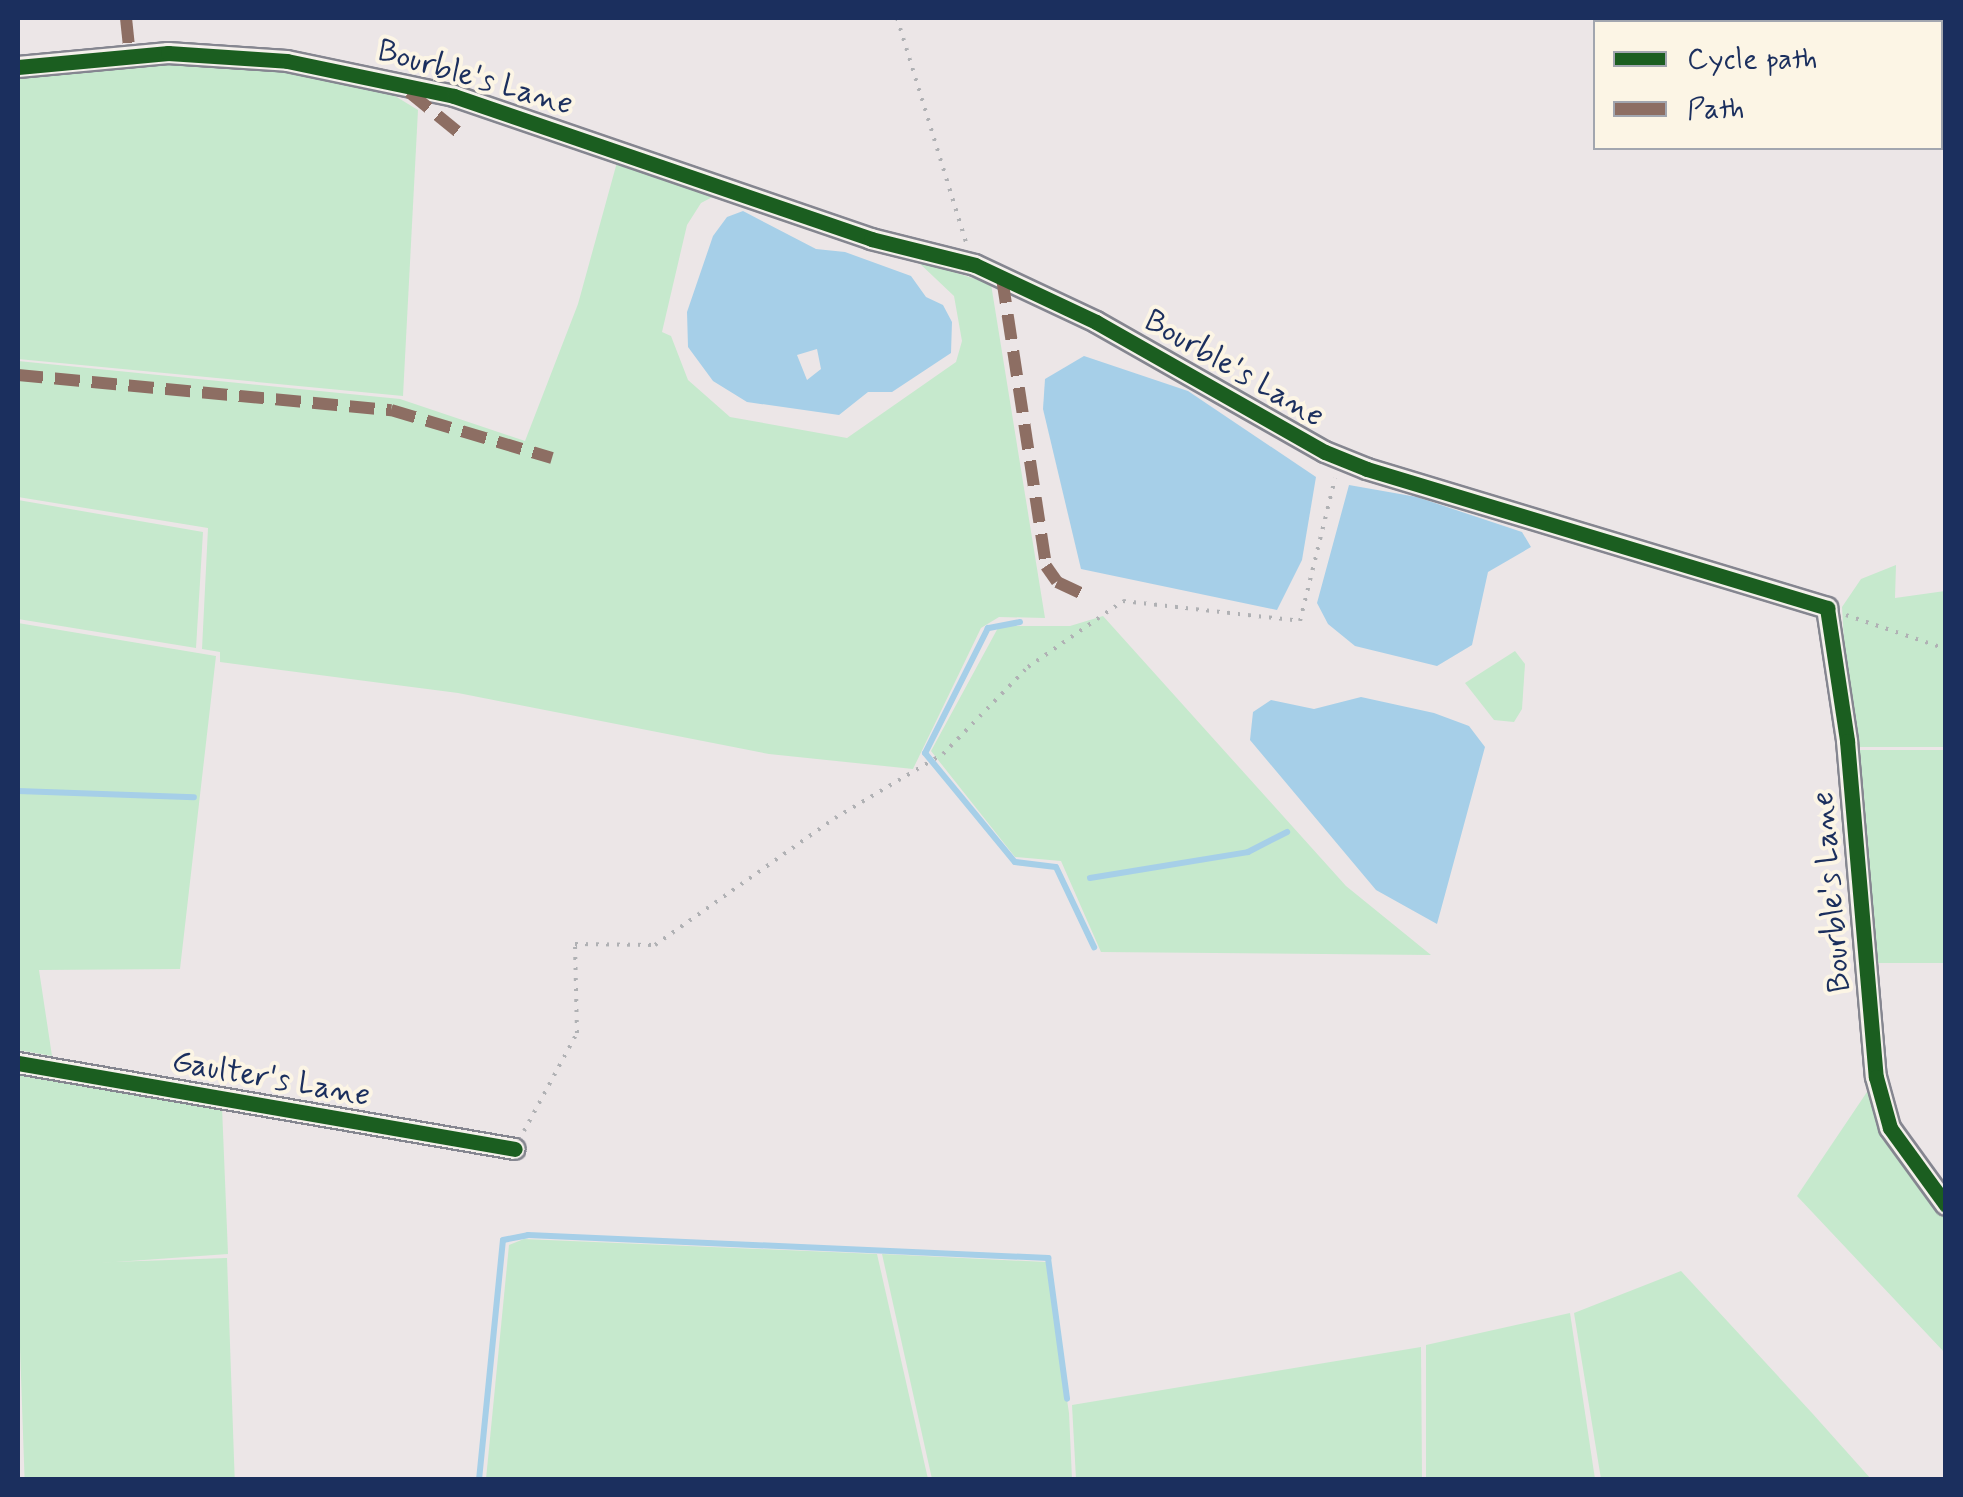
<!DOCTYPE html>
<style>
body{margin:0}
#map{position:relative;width:1963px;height:1497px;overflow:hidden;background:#ece6e7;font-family:Mynerve,sans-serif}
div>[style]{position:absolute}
.green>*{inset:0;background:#c6e9cd;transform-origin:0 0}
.water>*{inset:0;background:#a6cfe8}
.stream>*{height:6px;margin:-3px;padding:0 3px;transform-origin:3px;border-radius:3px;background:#a6cfe8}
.path>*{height:4px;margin-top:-2px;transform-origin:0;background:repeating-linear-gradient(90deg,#b0b1b4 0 2.5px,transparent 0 10.5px)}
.roads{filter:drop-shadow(2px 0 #858690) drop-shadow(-2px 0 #858690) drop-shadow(0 2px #858690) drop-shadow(0 -2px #858690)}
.minor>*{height:20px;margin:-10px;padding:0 10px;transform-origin:10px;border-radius:10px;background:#f4f0eb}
.quiet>*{height:12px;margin-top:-6px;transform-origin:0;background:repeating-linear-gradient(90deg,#8d6e63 0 25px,transparent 0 37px)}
.cycleway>*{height:15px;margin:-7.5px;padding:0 7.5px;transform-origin:7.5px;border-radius:7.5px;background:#1b5e20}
span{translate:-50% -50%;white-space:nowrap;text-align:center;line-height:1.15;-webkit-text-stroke:8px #fcf5e5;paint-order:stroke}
.street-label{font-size:32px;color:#1b2f5e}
.frame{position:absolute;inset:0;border:20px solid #1b2f5e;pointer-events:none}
.legend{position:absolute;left:1593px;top:20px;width:350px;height:130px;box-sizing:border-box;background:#fcf5e5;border:2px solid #a2a6af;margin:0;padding:12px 18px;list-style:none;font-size:30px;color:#1b2f5e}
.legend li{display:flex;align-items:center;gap:20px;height:50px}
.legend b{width:50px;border:2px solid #a2a6af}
</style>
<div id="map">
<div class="green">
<i style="clip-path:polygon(152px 57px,290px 68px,377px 85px,418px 110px,403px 396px,18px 359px,18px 71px)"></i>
<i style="clip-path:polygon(619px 155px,722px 192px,701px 203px,687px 225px,662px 332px,671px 336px,688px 380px,730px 417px,847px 438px,956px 362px,962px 341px,954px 296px,916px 260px,991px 284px,1045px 618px,999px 617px,981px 628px,913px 769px,769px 754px,458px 693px,220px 662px,220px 652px,202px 649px,208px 528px,18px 497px,18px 361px,400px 399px,525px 441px,578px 304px)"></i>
<i style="clip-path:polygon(18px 500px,203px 532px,196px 648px,18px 619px)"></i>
<i style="clip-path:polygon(1896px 565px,1895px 598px,1945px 591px,1945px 747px,1850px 747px,1842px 607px,1861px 579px)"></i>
<i style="clip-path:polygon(1103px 616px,1346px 886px,1431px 955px,1101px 952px,1061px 861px,1015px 857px,931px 751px,999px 626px,1070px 626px)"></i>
<i style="clip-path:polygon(18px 623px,216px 656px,180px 969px,39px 970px,52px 1056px,18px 1050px)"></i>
<i style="clip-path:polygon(1515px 651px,1525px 664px,1522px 709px,1514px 722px,1494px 720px,1465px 683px)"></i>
<i style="clip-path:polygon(1850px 750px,1945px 750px,1945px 963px,1872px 963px)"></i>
<i style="clip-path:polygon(18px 1067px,222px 1107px,228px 1254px,18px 1269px)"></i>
<i style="clip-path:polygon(1869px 1089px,1885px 1139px,1945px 1216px,1945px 1353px,1797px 1196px)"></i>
<i style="clip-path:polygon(524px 1239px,877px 1254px,928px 1479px,486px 1479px,509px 1245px)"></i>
<i style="clip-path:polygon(882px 1254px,1046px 1262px,1069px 1413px,1072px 1479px,932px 1479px)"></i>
<i style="left:227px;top:1258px;width:221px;height:210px;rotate:88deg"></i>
<i style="clip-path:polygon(1681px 1271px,1812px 1413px,1871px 1479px,1601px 1479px,1574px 1313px)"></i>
<i style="clip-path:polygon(1570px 1313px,1595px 1479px,1426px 1479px,1426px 1345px)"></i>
<i style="clip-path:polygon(1421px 1347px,1422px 1479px,1076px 1479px,1072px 1405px)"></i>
</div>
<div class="water">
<i style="clip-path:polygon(evenodd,743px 211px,816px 249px,845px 252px,911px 276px,926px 297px,943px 305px,952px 322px,951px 353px,892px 392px,868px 392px,839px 415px,747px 402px,713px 381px,688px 347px,687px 312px,713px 236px,727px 217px,743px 211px,817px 349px,821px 369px,807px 380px,797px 355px,817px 349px)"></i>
<i style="clip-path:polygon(1084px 356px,1188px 391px,1316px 477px,1302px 560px,1277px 610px,1081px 569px,1043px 409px,1045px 379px)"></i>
<i style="clip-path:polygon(1349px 485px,1417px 497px,1522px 532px,1531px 547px,1488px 572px,1472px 645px,1437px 666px,1355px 646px,1328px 624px,1317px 603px)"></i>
<i style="clip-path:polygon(1361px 697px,1434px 713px,1469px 726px,1485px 747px,1437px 924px,1376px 890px,1250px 740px,1253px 712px,1271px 700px,1314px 709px)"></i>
</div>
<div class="stream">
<i style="left:1020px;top:622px;width:33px;rotate:169deg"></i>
<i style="left:988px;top:628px;width:140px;rotate:116.7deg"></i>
<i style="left:925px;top:753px;width:141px;rotate:50.5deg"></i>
<i style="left:1015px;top:862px;width:41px;rotate:7deg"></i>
<i style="left:1056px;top:867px;width:89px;rotate:64.6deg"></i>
<i style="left:18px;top:791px;width:176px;rotate:2deg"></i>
<i style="left:1090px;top:878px;width:160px;rotate:-9.3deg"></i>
<i style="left:1248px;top:852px;width:44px;rotate:-27.1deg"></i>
<i style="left:479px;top:1480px;width:241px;rotate:-84.3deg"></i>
<i style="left:503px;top:1240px;width:25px;rotate:-11deg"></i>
<i style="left:528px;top:1235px;width:521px;rotate:2.53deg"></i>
<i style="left:1048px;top:1258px;width:142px;rotate:82.3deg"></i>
</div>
<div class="path">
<i style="left:897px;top:18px;width:234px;rotate:72.9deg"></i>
<i style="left:1846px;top:615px;width:106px;rotate:18.8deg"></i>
<i style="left:524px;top:1131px;width:111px;rotate:-61.6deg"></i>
<i style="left:577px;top:1033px;width:89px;rotate:-91.3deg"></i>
<i style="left:575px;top:944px;width:80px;rotate:0.7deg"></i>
<i style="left:655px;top:945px;width:220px;rotate:-35.2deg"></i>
<i style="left:835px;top:818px;width:126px;rotate:-30.7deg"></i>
<i style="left:943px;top:754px;width:122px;rotate:-45.7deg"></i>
<i style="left:1028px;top:667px;width:116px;rotate:-34.8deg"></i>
<i style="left:1123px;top:601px;width:178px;rotate:6.4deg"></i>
<i style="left:1300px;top:621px;width:147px;rotate:-76.2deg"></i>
</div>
<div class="roads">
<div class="minor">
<i style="left:18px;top:67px;width:151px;rotate:-5.3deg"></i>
<i style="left:168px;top:53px;width:119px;rotate:3.8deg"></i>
<i style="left:287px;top:61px;width:171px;rotate:11.8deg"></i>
<i style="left:454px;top:96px;width:441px;rotate:18.9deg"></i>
<i style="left:871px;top:239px;width:107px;rotate:14deg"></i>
<i style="left:975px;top:265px;width:134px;rotate:25.2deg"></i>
<i style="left:1096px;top:322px;width:263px;rotate:29.6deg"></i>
<i style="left:1325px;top:452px;width:45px;rotate:22deg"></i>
<i style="left:1367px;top:469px;width:481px;rotate:16.8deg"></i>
<i style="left:1827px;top:608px;width:134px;rotate:81.4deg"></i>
<i style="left:1847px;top:741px;width:337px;rotate:85.1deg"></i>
<i style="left:1876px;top:1077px;width:53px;rotate:74.6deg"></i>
<i style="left:1890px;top:1128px;width:95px;rotate:54deg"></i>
<i style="left:18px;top:1063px;width:504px;rotate:9.82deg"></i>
</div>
</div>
<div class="quiet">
<i style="left:126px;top:18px;width:39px;rotate:84deg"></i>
<i style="left:409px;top:92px;width:63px;rotate:39.2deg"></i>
<i style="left:1002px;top:278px;width:291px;rotate:81.3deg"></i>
<i style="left:1046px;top:566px;width:19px;rotate:55deg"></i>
<i style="left:1057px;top:582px;width:33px;rotate:25deg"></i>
<i style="left:18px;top:375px;width:375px;rotate:5.4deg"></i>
<i style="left:391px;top:410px;width:168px;rotate:16.6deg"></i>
</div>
<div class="cycleway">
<i style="left:18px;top:67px;width:151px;rotate:-5.3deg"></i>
<i style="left:168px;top:53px;width:119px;rotate:3.8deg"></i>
<i style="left:287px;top:61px;width:171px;rotate:11.8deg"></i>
<i style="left:454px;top:96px;width:441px;rotate:18.9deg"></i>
<i style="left:871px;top:239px;width:107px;rotate:14deg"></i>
<i style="left:975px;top:265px;width:134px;rotate:25.2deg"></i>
<i style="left:1096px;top:322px;width:263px;rotate:29.6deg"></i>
<i style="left:1325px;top:452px;width:45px;rotate:22deg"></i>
<i style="left:1367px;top:469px;width:481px;rotate:16.8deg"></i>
<i style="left:1827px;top:608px;width:134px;rotate:81.4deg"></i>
<i style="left:1847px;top:741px;width:337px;rotate:85.1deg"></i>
<i style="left:1876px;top:1077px;width:53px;rotate:74.6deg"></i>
<i style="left:1890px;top:1128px;width:95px;rotate:54deg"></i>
<i style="left:18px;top:1063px;width:504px;rotate:9.82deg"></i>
</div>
<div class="street-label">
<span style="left:475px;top:78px;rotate:16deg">Bourble's Lane</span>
<span style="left:1234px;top:369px;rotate:30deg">Bourble's Lane</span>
<span style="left:1832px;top:892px;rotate:-95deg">Bourble's Lane</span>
<span style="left:271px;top:1079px;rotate:10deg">Gaulter's Lane</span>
</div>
<div class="frame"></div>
<ul class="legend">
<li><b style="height:12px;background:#1b5e20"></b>Cycle path</li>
<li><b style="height:12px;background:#8d6e63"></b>Path</li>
</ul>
</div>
